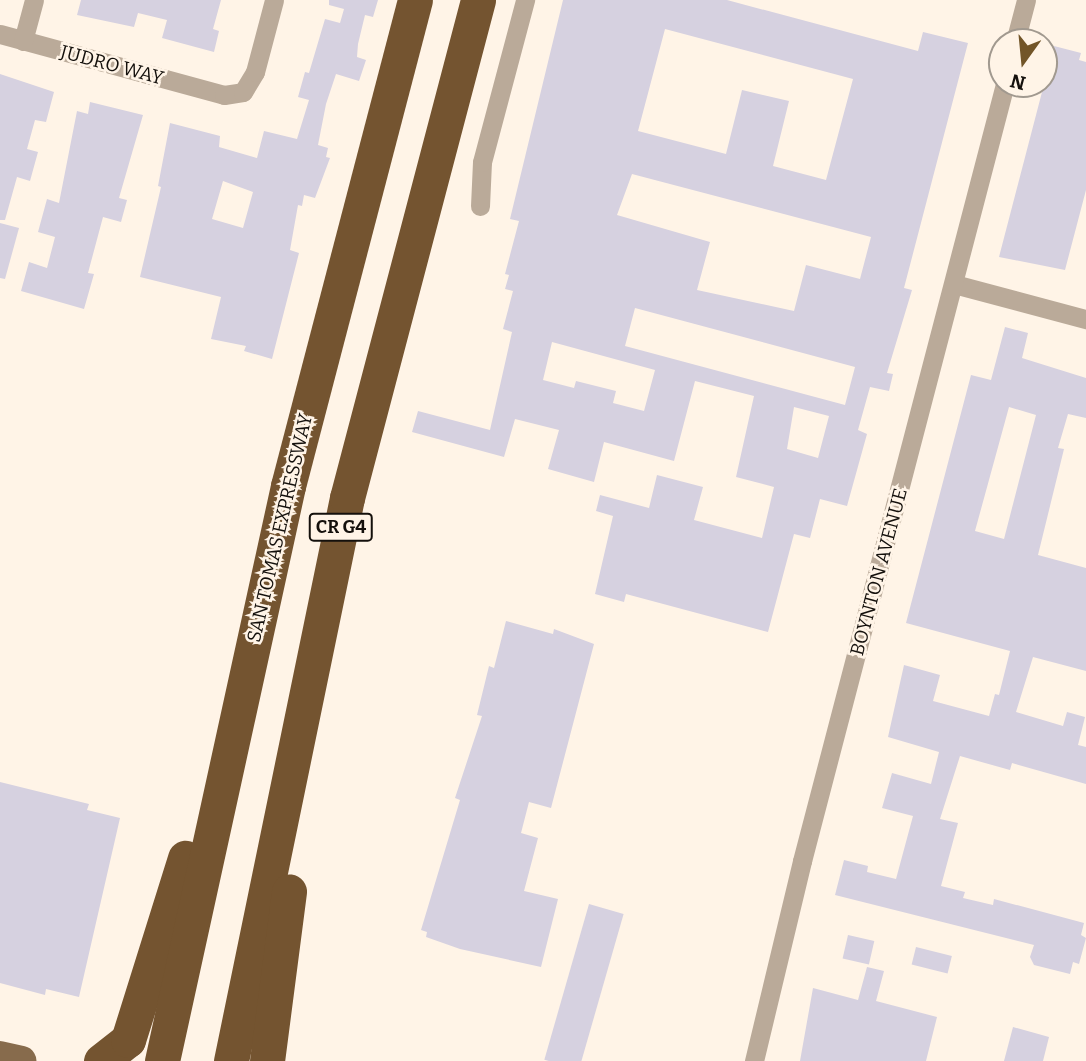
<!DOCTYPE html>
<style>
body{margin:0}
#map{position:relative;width:1086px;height:1061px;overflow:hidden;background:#fff4e7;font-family:Bitter,serif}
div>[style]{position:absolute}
.building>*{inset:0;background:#d6d1e0;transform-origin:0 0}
.street>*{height:19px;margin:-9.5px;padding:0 9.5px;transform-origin:9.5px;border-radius:9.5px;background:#baaa99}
.primary>*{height:30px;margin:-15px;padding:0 15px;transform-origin:15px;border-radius:15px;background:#876b4c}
.highway>*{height:35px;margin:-17.5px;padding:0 17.5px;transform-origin:17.5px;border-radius:17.5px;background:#745430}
span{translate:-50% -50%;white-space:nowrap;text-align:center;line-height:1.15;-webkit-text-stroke:5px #fff4e7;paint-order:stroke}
.shield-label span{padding:2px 5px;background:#fff4e7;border:2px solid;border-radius:5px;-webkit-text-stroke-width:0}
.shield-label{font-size:18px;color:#14100c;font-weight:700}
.street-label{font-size:19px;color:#14100c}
.north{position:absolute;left:988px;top:28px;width:70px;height:70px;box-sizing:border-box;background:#fff4e7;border:2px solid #a1998f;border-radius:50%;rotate:195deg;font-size:19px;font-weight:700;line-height:28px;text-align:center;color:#14100c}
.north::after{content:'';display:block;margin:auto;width:24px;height:32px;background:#725528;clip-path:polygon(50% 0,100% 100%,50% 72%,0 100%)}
</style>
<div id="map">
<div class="building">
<i style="clip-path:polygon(81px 0,221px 0,213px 29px,219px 31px,214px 52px,162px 38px,167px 20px,138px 13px,134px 27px,77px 15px)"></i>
<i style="clip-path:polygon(evenodd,329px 0,378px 0,373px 17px,365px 15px,358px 44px,357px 57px,366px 60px,359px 81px,336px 74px,326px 104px,318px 145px,328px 148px,326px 157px,330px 158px,315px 198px,304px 195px,302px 206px,298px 205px,290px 250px,299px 253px,272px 359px,244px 351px,246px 346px,211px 339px,221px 297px,140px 277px,161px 187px,158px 186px,170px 123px,220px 136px,219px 147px,257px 158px,264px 131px,297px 139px,309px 100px,298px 97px,305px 72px,309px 73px,325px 19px,340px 23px,344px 9px,329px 5px,329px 0,223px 181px,253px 192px,243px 228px,212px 219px,223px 181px)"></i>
<i style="clip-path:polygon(evenodd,563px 0,727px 0,918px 51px,923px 32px,968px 43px,904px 288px,912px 290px,887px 373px,893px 374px,889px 391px,870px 387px,858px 430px,867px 434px,847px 506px,820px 499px,810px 538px,794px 534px,768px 632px,626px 594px,624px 602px,595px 594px,613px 516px,596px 511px,600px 495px,649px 508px,657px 475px,703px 487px,694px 520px,762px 538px,774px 487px,736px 477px,754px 396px,695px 381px,674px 461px,604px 442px,594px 482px,548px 469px,559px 430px,515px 419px,504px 457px,412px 432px,418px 411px,490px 430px,512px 332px,503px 329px,513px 291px,505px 289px,509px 275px,505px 274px,519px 221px,510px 219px,563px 0,665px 29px,853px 79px,826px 180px,773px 166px,789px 101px,742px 90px,726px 154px,638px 131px,665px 29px,563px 0,632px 174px,871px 237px,860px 279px,806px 265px,794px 311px,697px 290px,710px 242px,617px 215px,632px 174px,563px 0,635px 308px,855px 367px,845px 405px,625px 346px,635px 308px,563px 0,552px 342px,655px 370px,644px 411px,613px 403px,616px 391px,576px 381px,574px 388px,543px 380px,552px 342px,563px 0,794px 407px,829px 416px,818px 458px,787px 449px,794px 407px)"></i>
<i style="clip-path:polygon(1054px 46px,1081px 53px,1079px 60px,1086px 62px,1086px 190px,1065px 270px,999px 257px)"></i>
<i style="clip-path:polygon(0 74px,54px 92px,46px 122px,35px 120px,27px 149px,38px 152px,30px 181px,17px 177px,5px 220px,0 220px)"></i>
<i style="clip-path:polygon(90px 102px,143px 115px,119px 198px,127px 200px,121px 222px,103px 217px,88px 273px,94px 274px,84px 309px,21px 291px,29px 262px,47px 268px,55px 237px,38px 232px,47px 199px,59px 203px,77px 111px,88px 114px)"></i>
<i style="clip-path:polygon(0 223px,19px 228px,5px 279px,0 278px)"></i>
<i style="clip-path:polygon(evenodd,1005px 327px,1028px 333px,1022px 358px,1086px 378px,1086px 418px,1068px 414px,1058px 448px,1064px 449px,1038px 555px,1086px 568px,1086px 671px,1033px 657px,1016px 712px,1063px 726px,1067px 712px,1085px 717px,1078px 745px,1086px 747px,1086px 784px,1012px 763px,1010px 770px,960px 756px,940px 819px,958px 823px,941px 886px,965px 892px,963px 898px,993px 905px,994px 899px,1084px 923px,1081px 935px,1086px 938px,1079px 964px,1073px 962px,1070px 974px,1034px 965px,1030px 957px,1034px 945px,835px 895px,844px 860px,868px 866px,867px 872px,896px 879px,913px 816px,882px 808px,892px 773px,931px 784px,939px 752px,888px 737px,904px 665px,940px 675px,933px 701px,989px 716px,995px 694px,999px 695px,1010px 651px,906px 623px,971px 375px,991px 380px,1005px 327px,1009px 407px,1036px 415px,1004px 539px,975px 531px,1009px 407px)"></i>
<i style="clip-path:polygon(506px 621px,553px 634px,554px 629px,594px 644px,551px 808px,529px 802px,521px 833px,538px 838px,524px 891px,558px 899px,541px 967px,460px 949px,426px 937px,427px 932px,421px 930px,460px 800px,455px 798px,482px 716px,477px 715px,489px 666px,494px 668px)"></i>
<i style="clip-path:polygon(0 782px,89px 804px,87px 810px,120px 818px,79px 997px,46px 989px,45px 995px,0 983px)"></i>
<i style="left:589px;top:904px;width:36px;height:162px;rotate:16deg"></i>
<i style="left:848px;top:935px;width:27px;height:24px;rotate:13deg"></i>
<i style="left:916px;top:947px;width:37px;height:18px;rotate:14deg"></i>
<i style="clip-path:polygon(867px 967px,884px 971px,876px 1001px,937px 1017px,926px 1061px,800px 1061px,813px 988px,858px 1000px)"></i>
<i style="clip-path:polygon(1013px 1027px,1049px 1037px,1043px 1061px,1004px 1061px)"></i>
</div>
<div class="street">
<i style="left:0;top:34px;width:232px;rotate:15.2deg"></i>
<i style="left:224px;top:95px;width:19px;rotate:-9deg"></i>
<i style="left:243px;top:92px;width:23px;rotate:-59deg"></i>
<i style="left:255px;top:72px;width:74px;rotate:-75.2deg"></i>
<i style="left:23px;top:41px;width:42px;rotate:-75deg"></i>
<i style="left:1015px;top:42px;width:43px;rotate:-75.3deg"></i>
<i style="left:480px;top:206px;width:44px;rotate:-87.4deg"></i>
<i style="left:482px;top:162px;width:168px;rotate:-75.1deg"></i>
<i style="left:954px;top:284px;width:137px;rotate:14.9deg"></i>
<i style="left:754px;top:1061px;width:206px;rotate:-76.5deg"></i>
<i style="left:802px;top:861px;width:803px;rotate:-75.36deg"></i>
</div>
<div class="primary">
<i style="left:0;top:1056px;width:22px;rotate:13deg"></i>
</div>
<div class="highway">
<i style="left:101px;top:1061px;width:34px;rotate:-38deg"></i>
<i style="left:128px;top:1040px;width:191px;rotate:-72.6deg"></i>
<i style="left:162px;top:1061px;width:589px;rotate:-77.64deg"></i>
<i style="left:288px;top:486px;width:502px;rotate:-75.36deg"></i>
<i style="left:231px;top:1061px;width:575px;rotate:-78.36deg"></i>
<i style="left:347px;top:498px;width:515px;rotate:-75.26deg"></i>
<i style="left:267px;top:1061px;width:171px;rotate:-82.6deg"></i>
</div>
<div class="shield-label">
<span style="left:341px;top:527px">CR G4</span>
</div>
<div class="street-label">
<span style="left:112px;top:65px;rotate:15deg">JUDRO WAY</span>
<span style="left:280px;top:528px;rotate:-77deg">SAN TOMAS EXPRESSWAY</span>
<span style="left:879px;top:572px;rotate:-75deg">BOYNTON AVENUE</span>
</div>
<div class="north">N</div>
</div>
